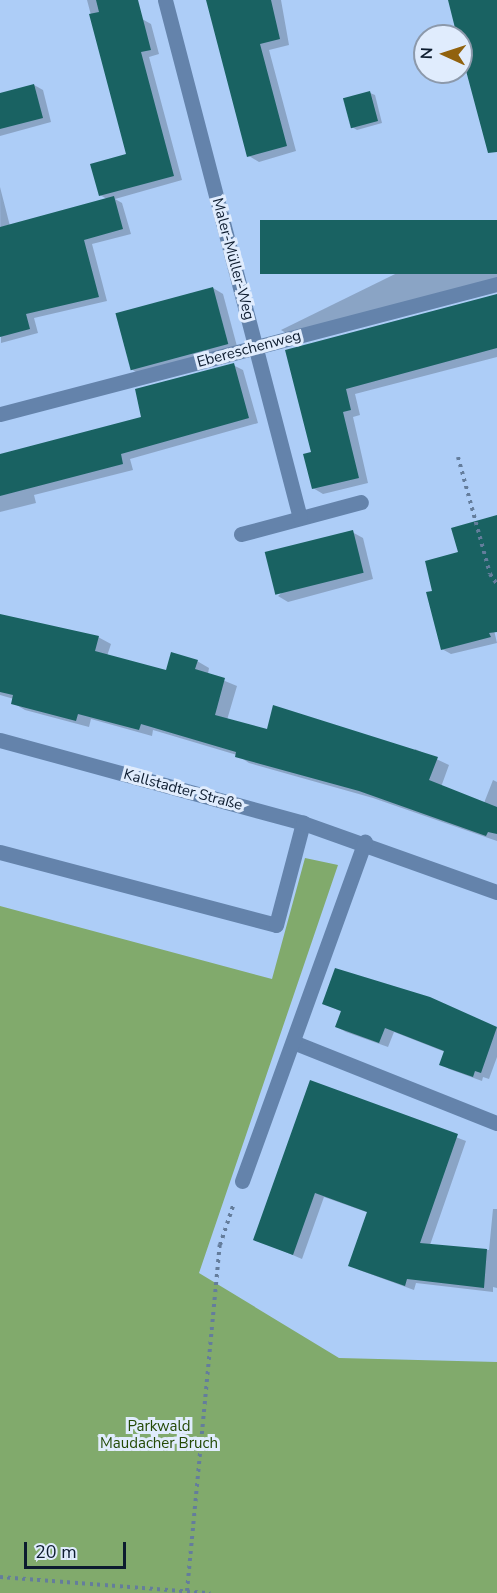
<!DOCTYPE html>
<meta charset="utf-8">
<style>
body{margin:0}
#map{position:relative;width:497px;height:1593px;overflow:hidden;background:#adcdf7;font-family:"Nunito Sans",sans-serif}
div>[style]{position:absolute}
.green>*{inset:0;background:#81aa6c}
.shadow>*{inset:0;background:#0003}
.building>*{inset:0;background:#196262;transform-origin:0 0}
.path>*{height:4px;margin-top:-2px;transform-origin:0;background:repeating-linear-gradient(90deg,#647d9c 0 3px,transparent 0 7.5px)}
.lane>*{height:15px;margin:-7.5px;padding:0 7.5px;transform-origin:7.5px;border-radius:7.5px;background:#6483ab}
.street>*{height:15px;margin:-7.5px;padding:0 7.5px;transform-origin:7.5px;border-radius:7.5px;background:#6483ab}
span{translate:-50% -50%;white-space:nowrap;text-align:center;line-height:1.15;-webkit-text-stroke:6px #e0ecfd;paint-order:stroke}
.street-label{font-size:15px;color:#0d1c2f}
.park-label{font-size:15px;color:#234905}
.north{position:absolute;left:413px;top:24px;width:60px;height:60px;box-sizing:border-box;background:#e0ecfd;border:2px solid #8c99ab;border-radius:50%;rotate:273deg;font-size:16px;font-weight:700;line-height:24px;text-align:center;color:#0d1c2f}
.north::after{content:'';display:block;margin:auto;width:21px;height:27px;background:#91620e;clip-path:polygon(50% 0,100% 100%,50% 72%,0 100%)}
.scale{position:absolute;left:24px;top:1542px;width:102px;height:27px;box-sizing:border-box;border:3px solid #0d1c2f;border-top:0;padding-left:8px;font-size:18px;line-height:21px;white-space:nowrap;color:#0d1c2f;-webkit-text-stroke:4px #e0ecfd;paint-order:stroke}
</style>
<div id="map">
<div class="green">
<i style="clip-path:polygon(305px 858px,338px 865px,199px 1273px,339px 1358px,497px 1362px,497px 1593px,0 1593px,0 906px,272px 979px)"></i>
</div>
<div class="shadow">
<i style="clip-path:polygon(87px 0,134px 0,142px 19px,151px 24px,159px 54px,149px 57px,182px 180px,115px 199px,122px 203px,131px 234px,92px 244px,107px 301px,34px 318px,38px 333px,1px 343px,0 187px,10px 226px,107px 199px,100px 195px,128px 155px)"></i>
<i style="clip-path:polygon(208px 0,281px 0,289px 45px,269px 50px,296px 151px,259px 162px,249px 156px)"></i>
<i style="clip-path:polygon(34px 85px,43px 90px,51px 122px,0 136px,0 94px)"></i>
<i style="clip-path:polygon(370px 93px,375px 95px,382px 123px,357px 130px,352px 127px)"></i>
<i style="clip-path:polygon(497px 224px,497px 282px,291px 336px,281px 330px)"></i>
<i style="clip-path:polygon(213px 288px,223px 294px,238px 350px,141px 375px,131px 369px)"></i>
<i style="clip-path:polygon(497px 296px,497px 357px,355px 394px,360px 415px,353px 417px,368px 483px,323px 494px,313px 488px,313px 453px,287px 351px)"></i>
<i style="clip-path:polygon(233px 365px,243px 370px,258px 423px,130px 459px,133px 470px,34px 495px,36px 503px,0 512px,0 455px,143px 418px)"></i>
<i style="clip-path:polygon(497px 517px,497px 565px,480px 569px,497px 643px,451px 654px,442px 649px,434px 592px,460px 553px)"></i>
<i style="clip-path:polygon(352px 532px,363px 538px,373px 579px,288px 602px,278px 596px)"></i>
<i style="clip-path:polygon(0 615px,98px 637px,111px 644px,107px 656px,167px 672px,197px 661px,209px 668px,208px 674px,237px 686px,227px 720px,268px 731px,414px 753px,415px 749px,449px 765px,441px 787px,484px 803px,493px 780px,497px 782px,497px 841px,373px 798px,249px 763px,237px 755px,153px 730px,152px 736px,91px 719px,89px 727px,25px 710px,13px 703px,14px 699px,0 695px)"></i>
<i style="clip-path:polygon(429px 998px,497px 1028px,497px 1057px,489px 1079px,483px 1077px,482px 1081px,449px 1069px,441px 1064px,445px 1052px,394px 1032px,388px 1047px,346px 1032px,337px 1027px,342px 1012px,323px 1003px)"></i>
<i style="clip-path:polygon(311px 1082px,466px 1141px,430px 1245px,489px 1250px,493px 1209px,497px 1209px,497px 1288px,493px 1287px,493px 1292px,416px 1283px,414px 1290px,359px 1270px,350px 1265px,369px 1213px,324px 1197px,302px 1259px,255px 1239px)"></i>
</div>
<div class="building">
<i style="clip-path:polygon(96px 0,138px 0,151px 50px,141px 52px,174px 176px,99px 196px,90px 164px,126px 154px,89px 14px,99px 12px)"></i>
<i style="clip-path:polygon(206px 0,271px 0,280px 39px,260px 44px,287px 146px,247px 157px)"></i>
<i style="clip-path:polygon(448px 0,497px 0,497px 152px,488px 153px,461px 52px,461px 36px,457px 36px)"></i>
<i style="clip-path:polygon(34px 84px,43px 118px,0 129px,0 93px)"></i>
<i style="left:370px;top:91px;width:31px;height:28px;rotate:75deg"></i>
<i style="clip-path:polygon(114px 196px,123px 229px,84px 240px,99px 297px,26px 314px,30px 329px,0 337px,0 227px)"></i>
<i style="left:497px;top:220px;width:54px;height:237px;rotate:90deg"></i>
<i style="left:213px;top:287px;width:59px;height:101px;rotate:75deg"></i>
<i style="clip-path:polygon(497px 294px,497px 348px,346px 389px,351px 410px,343px 412px,359px 478px,312px 489px,303px 454px,311px 452px,285px 350px)"></i>
<i style="clip-path:polygon(234px 363px,249px 418px,121px 454px,123px 464px,0 496px,0 454px,141px 417px,135px 389px)"></i>
<i style="clip-path:polygon(497px 515px,497px 632px,489px 633px,491px 637px,441px 650px,426px 592px,432px 591px,425px 561px,458px 552px,451px 528px)"></i>
<i style="left:353px;top:530px;width:44px;height:91px;rotate:76deg"></i>
<i style="clip-path:polygon(0 614px,99px 636px,95px 651px,166px 670px,171px 652px,198px 660px,195px 669px,225px 678px,215px 715px,267px 729px,273px 705px,438px 757px,429px 780px,497px 807px,497px 834px,488px 832px,486px 836px,359px 791px,235px 757px,236px 752px,141px 724px,139px 730px,78px 714px,76px 721px,11px 704px,13px 695px,0 692px)"></i>
<i style="clip-path:polygon(335px 968px,430px 997px,497px 1027px,481px 1073px,475px 1071px,473px 1077px,439px 1065px,444px 1051px,385px 1028px,379px 1043px,335px 1027px,341px 1011px,322px 1004px)"></i>
<i style="clip-path:polygon(310px 1080px,458px 1134px,420px 1243px,487px 1249px,484px 1288px,407px 1279px,405px 1286px,348px 1266px,367px 1212px,315px 1193px,293px 1255px,253px 1240px)"></i>
</div>
<div class="path">
<i style="left:458px;top:457px;width:121px;rotate:74.7deg"></i>
<i style="left:490px;top:574px;width:12px;rotate:55deg"></i>
<i style="left:0;top:1577px;width:211px;rotate:4.4deg"></i>
<i style="left:187px;top:1591px;width:348px;rotate:-84.6deg"></i>
<i style="left:220px;top:1245px;width:44px;rotate:-71.6deg"></i>
</div>
<div class="lane">
<i style="left:241px;top:534px;width:124px;rotate:-14.9deg"></i>
<i style="left:0;top:852px;width:285px;rotate:14.8deg"></i>
<i style="left:276px;top:925px;width:106px;rotate:-75.2deg"></i>
</div>
<div class="street">
<i style="left:165px;top:0;width:535px;rotate:75.39deg"></i>
<i style="left:0;top:414px;width:514px;rotate:-14.66deg"></i>
<i style="left:0;top:740px;width:314px;rotate:15.3deg"></i>
<i style="left:303px;top:823px;width:206px;rotate:19.6deg"></i>
<i style="left:293px;top:1042px;width:219px;rotate:21.7deg"></i>
<i style="left:242px;top:1181px;width:361px;rotate:-70.1deg"></i>
</div>
<div class="street-label">
<span style="left:233px;top:259px;rotate:75deg">Maler-Müller-Weg</span>
<span style="left:249px;top:349px;rotate:-15deg">Ebereschenweg</span>
<span style="left:183px;top:790px;rotate:15deg">Kallstadter Straße</span>
</div>
<div class="park-label">
<span style="left:159px;top:1435px">Parkwald<br>Maudacher Bruch</span>
</div>
<div class="north">N</div>
<div class="scale">20 m</div>
</div>
